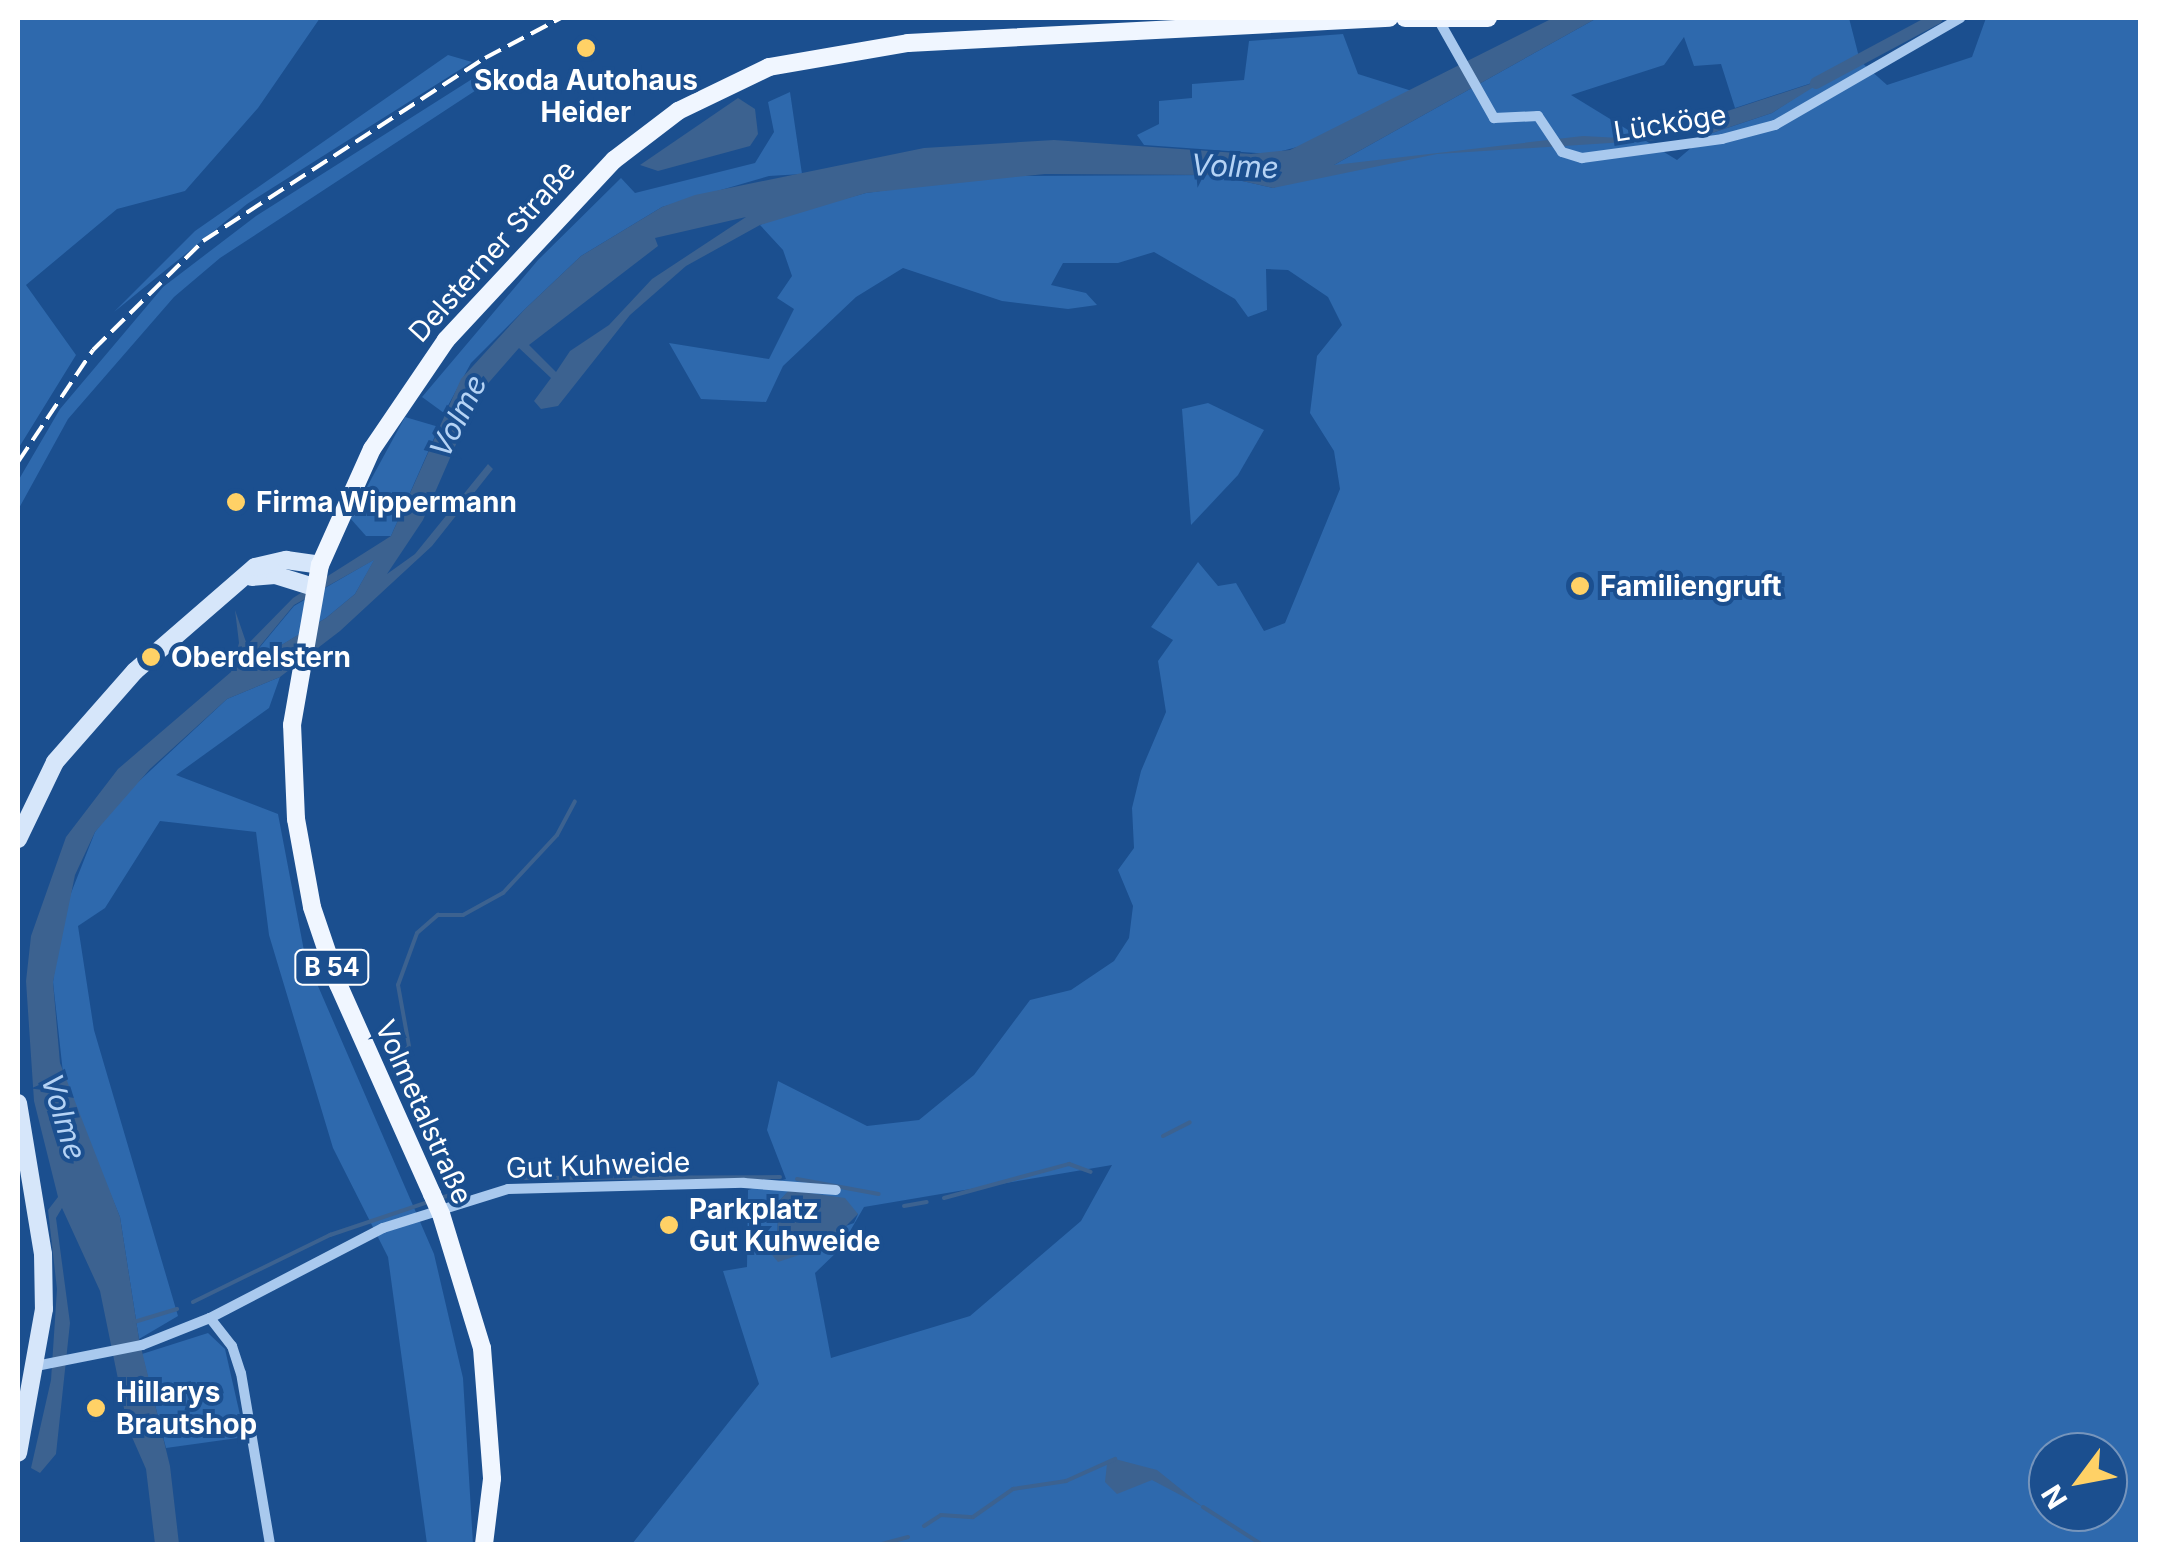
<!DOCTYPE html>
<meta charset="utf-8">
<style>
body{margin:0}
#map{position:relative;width:2158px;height:1562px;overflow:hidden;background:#1b4f8f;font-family:Inter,sans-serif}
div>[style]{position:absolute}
.green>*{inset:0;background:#2e69ad}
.water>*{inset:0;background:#3c6290}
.stream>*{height:4px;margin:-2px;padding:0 2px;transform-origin:2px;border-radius:2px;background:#3c6290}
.canal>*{height:12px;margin:-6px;padding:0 6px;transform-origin:6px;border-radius:6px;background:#3c6290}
.street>*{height:10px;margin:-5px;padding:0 5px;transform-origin:5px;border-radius:5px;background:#a9c9ee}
.secondary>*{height:18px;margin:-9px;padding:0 9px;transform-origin:9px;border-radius:9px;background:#d6e6fa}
.primary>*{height:18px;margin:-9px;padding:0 9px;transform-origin:9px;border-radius:9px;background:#f0f6ff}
.rail>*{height:4px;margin-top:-2px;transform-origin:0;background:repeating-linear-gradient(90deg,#fff 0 18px,transparent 0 26px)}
.primary-bridge>*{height:18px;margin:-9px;padding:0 9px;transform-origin:9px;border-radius:9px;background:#f0f6ff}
.dots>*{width:28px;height:28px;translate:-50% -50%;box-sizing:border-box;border:5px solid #1b4f8f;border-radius:50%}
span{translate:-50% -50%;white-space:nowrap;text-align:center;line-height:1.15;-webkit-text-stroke:8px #1b4f8f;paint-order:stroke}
.shield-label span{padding:2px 8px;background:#1b4f8f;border:2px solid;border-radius:8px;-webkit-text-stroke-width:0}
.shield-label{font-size:25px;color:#fff;font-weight:700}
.poi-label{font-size:28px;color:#fff;font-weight:700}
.left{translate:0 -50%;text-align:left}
.street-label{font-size:28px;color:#fff}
.water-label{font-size:30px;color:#b5d3f5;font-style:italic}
.frame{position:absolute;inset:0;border:20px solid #fff;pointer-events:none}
.north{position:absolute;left:2028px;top:1432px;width:100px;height:100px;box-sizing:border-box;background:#1b4f8f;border:2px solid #7695bc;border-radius:50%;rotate:238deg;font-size:28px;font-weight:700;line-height:40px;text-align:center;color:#fff}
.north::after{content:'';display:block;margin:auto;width:35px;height:45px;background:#ffd166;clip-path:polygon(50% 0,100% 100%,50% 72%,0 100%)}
</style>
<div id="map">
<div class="green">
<i style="clip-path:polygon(18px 18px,320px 18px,258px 108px,185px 191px,117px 209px,26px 285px,76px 355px,18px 449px)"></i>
<i style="clip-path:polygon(evenodd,1597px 18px,1849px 18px,1860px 61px,1887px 85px,1972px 57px,1986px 18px,2140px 18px,2140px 1544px,632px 1544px,759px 1384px,723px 1271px,747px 1267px,748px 1190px,786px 1179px,767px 1130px,778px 1081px,867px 1126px,919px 1120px,974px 1075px,1030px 1000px,1071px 990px,1114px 961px,1129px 938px,1133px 906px,1118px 870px,1134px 848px,1132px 808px,1141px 771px,1166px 712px,1158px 661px,1173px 640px,1151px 627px,1198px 562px,1218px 586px,1236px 583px,1264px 631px,1285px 623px,1340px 489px,1334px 451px,1310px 413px,1317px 356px,1342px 325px,1328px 297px,1288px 270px,1266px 269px,1267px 310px,1248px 317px,1235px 299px,1154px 252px,1118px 263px,1063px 263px,1051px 285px,1086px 293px,1097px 305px,1068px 309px,1002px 301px,903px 268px,856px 297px,783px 366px,766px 402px,701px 399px,669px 343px,769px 359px,794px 309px,777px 298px,792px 276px,783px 250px,760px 225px,781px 216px,866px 193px,988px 176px,1216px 175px,1273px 188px,1334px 165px,1597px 18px,1684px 37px,1694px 66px,1721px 64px,1735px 108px,1824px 79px,1772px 113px,1706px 135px,1677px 160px,1571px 95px,1664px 65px,1684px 37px,1597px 18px,1112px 1165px,1081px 1221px,970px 1316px,831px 1358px,815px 1273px,839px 1250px,864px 1207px,1112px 1165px,1597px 18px,790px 1190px,858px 1214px,854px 1223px,768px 1254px,777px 1238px,779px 1201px,790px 1190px,1597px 18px,2048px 1452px,2108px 1452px,2108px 1512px,2048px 1512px,2048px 1452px)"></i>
<i style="clip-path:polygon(1343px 34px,1358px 74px,1412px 91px,1305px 145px,1270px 154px,1144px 145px,1137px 135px,1159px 124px,1159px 101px,1192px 98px,1192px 84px,1244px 80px,1249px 41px)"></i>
<i style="clip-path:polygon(448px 55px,472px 62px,247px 204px,114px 312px,195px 231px)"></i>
<i style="clip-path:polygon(480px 74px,487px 83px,220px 258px,174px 297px,68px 419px,18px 510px,18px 481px,60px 409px,163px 287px,256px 216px)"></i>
<i style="clip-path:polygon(790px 92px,802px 174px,769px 176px,662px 207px,581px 256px,525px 309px,471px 363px,444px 413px,422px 397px,538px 260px,621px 178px,635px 193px,755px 163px,774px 132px,768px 102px)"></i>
<i style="clip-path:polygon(1208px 403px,1264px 430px,1238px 475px,1191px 525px,1182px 409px)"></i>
<i style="clip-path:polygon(405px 417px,439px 427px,391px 536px,366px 536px,350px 518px)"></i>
<i style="clip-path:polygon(375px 559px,355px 594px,326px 618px,241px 670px,294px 606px)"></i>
<i style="clip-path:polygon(280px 677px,269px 708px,176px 775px,278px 814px,305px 956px,434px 1254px,463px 1378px,473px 1544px,427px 1544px,388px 1257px,333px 1148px,269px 935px,256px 832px,160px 821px,105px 908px,78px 926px,94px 1030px,178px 1316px,139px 1339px,120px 1217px,64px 1082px,53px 982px,62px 916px,95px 832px,121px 798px,227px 699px)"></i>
<i style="clip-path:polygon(208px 1333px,225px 1349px,245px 1437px,166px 1448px,142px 1354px)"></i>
</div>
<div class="water">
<i style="clip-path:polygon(evenodd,1553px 18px,1597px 18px,1334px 165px,1583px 136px,1657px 140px,1437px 154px,1273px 188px,1216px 175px,1045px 174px,866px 193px,760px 225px,686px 266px,630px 315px,558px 406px,541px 409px,534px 401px,551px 378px,519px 348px,477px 396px,423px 520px,387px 574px,415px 554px,488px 464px,493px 469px,432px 546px,340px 631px,280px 677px,227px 699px,150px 769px,95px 832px,75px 875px,53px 982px,60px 1063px,120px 1217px,139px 1339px,170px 1466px,179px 1544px,155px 1544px,146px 1469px,128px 1428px,100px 1291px,62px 1208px,56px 1218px,70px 1323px,56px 1454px,40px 1473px,31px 1468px,51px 1380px,57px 1289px,48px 1210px,58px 1197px,34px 1101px,26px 981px,31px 936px,66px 837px,118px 769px,231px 672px,239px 643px,235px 610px,247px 645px,293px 598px,391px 536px,461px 379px,525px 309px,581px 256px,662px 207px,695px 195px,924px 148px,1054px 140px,1251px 154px,1290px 150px,1553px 18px,746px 217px,652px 279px,609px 325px,570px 351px,556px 372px,529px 345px,658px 246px,655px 238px,746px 217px,1553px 18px,374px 560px,355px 594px,326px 618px,240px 670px,294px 605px,374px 560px)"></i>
<i style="clip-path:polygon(1828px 78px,1772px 113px,1706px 135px,1700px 120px)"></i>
<i style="clip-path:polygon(738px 98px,755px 109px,758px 134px,750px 146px,658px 171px,640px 165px)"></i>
<i style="clip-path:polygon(789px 1190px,845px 1198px,858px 1214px,826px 1246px,778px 1262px,768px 1250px,777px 1238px,779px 1201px)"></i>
<i style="clip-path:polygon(1115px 1459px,1157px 1470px,1203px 1507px,1152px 1480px,1117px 1494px,1105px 1482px,1107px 1464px)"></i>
</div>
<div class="stream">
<i style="left:402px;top:1056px;width:12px;rotate:-55deg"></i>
<i style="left:409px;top:1046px;width:62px;rotate:-100.2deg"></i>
<i style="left:398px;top:985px;width:55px;rotate:-69.9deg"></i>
<i style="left:417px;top:933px;width:28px;rotate:-41deg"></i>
<i style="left:438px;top:915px;width:25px"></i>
<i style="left:463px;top:915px;width:46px;rotate:-28.8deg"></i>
<i style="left:503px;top:893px;width:79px;rotate:-47deg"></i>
<i style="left:557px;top:835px;width:38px;rotate:-62deg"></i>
<i style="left:1163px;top:1136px;width:30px;rotate:-27deg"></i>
<i style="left:515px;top:1178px;width:265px;rotate:-0.2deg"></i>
<i style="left:797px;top:1179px;width:83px;rotate:10.4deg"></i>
<i style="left:440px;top:1198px;width:25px;rotate:-16deg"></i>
<i style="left:944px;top:1198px;width:130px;rotate:-15.2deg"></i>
<i style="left:1069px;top:1164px;width:23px;rotate:20deg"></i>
<i style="left:904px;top:1206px;width:23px;rotate:-10deg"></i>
<i style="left:193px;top:1302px;width:153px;rotate:-26.1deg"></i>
<i style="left:330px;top:1235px;width:107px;rotate:-18.6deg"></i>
<i style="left:134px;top:1322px;width:45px;rotate:-16.8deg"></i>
<i style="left:1203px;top:1507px;width:69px;rotate:32.5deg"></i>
<i style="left:924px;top:1526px;width:20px;rotate:-33deg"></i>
<i style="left:941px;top:1515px;width:32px;rotate:4deg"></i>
<i style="left:973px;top:1517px;width:49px;rotate:-35deg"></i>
<i style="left:1013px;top:1489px;width:54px;rotate:-8.6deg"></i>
<i style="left:1066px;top:1481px;width:54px;rotate:-24.2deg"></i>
<i style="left:882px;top:1544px;width:27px;rotate:-15deg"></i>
</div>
<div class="canal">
<i style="left:1816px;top:83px;width:137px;rotate:-28.2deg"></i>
</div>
<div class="street">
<i style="left:1438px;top:19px;width:114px;rotate:60.5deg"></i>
<i style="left:1494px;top:118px;width:44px;rotate:-2.6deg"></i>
<i style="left:1538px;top:116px;width:43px;rotate:56.3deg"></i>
<i style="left:1562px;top:152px;width:21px;rotate:17deg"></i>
<i style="left:1582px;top:158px;width:141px;rotate:-7.7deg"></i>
<i style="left:1722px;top:139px;width:55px;rotate:-14.8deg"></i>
<i style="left:1775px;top:125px;width:214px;rotate:-30deg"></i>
<i style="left:210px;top:1318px;width:36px;rotate:52deg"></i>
<i style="left:232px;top:1346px;width:28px;rotate:72deg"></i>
<i style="left:241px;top:1373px;width:173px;rotate:80.4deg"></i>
<i style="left:36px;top:1366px;width:108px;rotate:-11.2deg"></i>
<i style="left:142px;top:1345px;width:73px;rotate:-21.7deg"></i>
<i style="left:210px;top:1318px;width:195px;rotate:-27.5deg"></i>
<i style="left:383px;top:1228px;width:131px;rotate:-17.3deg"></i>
<i style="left:508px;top:1189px;width:236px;rotate:-1.5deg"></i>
<i style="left:744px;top:1183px;width:92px;rotate:4.4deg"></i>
</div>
<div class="secondary">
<i style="left:252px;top:577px;width:23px;rotate:-5deg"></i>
<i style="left:275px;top:575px;width:41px;rotate:17.1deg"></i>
<i style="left:18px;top:839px;width:85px;rotate:-64.3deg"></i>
<i style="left:55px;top:762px;width:121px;rotate:-48.7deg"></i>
<i style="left:135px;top:671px;width:159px;rotate:-40.9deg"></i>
<i style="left:255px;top:567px;width:32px;rotate:-13deg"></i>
<i style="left:286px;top:560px;width:34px;rotate:8deg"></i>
<i style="left:18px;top:1103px;width:153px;rotate:80.6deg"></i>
<i style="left:43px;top:1254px;width:55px;rotate:89deg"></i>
<i style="left:44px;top:1309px;width:146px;rotate:100.2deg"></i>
</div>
<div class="primary">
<i style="left:1405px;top:18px;width:83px"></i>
<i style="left:432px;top:1194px;width:230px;rotate:-114.1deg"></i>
<i style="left:338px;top:984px;width:81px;rotate:-108.7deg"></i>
<i style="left:312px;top:907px;width:89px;rotate:-100.3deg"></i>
<i style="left:296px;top:819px;width:94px;rotate:-92.4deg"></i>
<i style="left:292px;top:725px;width:162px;rotate:-80.1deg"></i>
<i style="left:320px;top:565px;width:127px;rotate:-65.9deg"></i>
<i style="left:372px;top:449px;width:132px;rotate:-55.8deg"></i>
<i style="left:446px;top:340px;width:246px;rotate:-47deg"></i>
<i style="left:614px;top:160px;width:81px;rotate:-37.4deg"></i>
<i style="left:678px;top:111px;width:101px;rotate:-25.8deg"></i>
<i style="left:769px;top:67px;width:141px;rotate:-9.8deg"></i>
<i style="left:908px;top:43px;width:482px;rotate:-3deg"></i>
<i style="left:441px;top:1214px;width:140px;rotate:73deg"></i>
<i style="left:482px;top:1348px;width:131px;rotate:85.6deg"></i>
<i style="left:492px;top:1479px;width:65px;rotate:97deg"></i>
</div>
<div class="rail">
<i style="left:18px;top:462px;width:135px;rotate:-56.2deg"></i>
<i style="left:93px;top:350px;width:155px;rotate:-44.7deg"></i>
<i style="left:203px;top:241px;width:336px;rotate:-33deg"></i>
<i style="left:485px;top:58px;width:86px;rotate:-27.8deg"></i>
</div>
<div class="primary-bridge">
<i style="left:432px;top:1194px;width:22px;rotate:66deg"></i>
</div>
<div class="dots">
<i style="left:586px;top:48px;background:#ffd166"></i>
<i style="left:236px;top:502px;background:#ffd166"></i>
<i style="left:1580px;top:586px;background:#ffd166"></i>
<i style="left:151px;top:657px;background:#ffd166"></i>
<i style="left:669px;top:1225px;background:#ffd166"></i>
<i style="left:96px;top:1408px;background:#ffd166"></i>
</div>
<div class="shield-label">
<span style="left:332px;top:967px">B 54</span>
</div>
<div class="poi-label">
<span style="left:586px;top:96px">Skoda Autohaus<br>Heider</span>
<span class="left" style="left:256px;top:502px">Firma Wippermann</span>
<span class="left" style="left:1600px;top:586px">Familiengruft</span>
<span class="left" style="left:171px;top:657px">Oberdelstern</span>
<span class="left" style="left:689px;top:1225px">Parkplatz<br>Gut Kuhweide</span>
<span class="left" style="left:116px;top:1408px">Hillarys<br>Brautshop</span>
</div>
<div class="street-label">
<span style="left:1670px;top:123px;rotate:-9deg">Lücköge</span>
<span style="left:492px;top:251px;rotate:-48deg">Delsterner Straße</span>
<span style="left:424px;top:1112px;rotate:66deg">Volmetalstraße</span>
<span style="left:598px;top:1165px;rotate:-2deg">Gut Kuhweide</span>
</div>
<div class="water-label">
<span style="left:1235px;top:166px;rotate:2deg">Volme</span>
<span style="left:458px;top:416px;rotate:-63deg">Volme</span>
<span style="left:64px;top:1117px;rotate:73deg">Volme</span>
</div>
<div class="frame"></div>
<div class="north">N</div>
</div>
